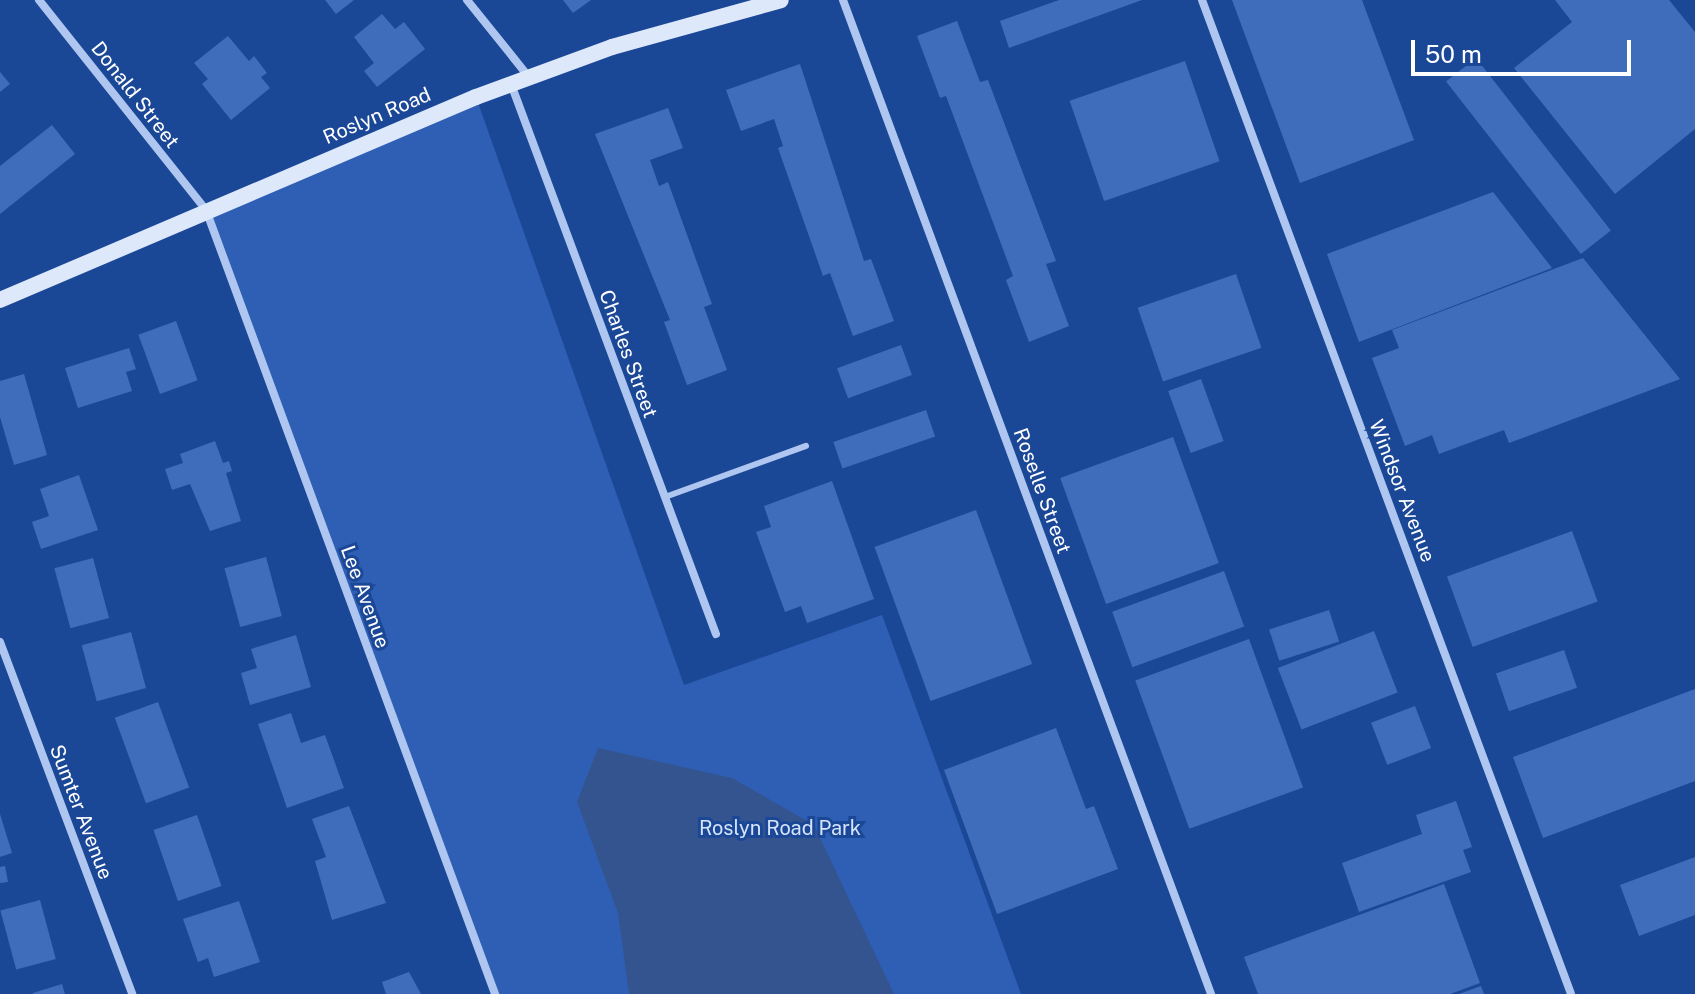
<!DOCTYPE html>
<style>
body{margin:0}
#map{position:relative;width:1695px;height:994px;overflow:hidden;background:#1b4797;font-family:"Public Sans",sans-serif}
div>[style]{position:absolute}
.green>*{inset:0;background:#2f5fb4}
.water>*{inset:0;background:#34548f}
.building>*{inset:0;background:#3f6dbc;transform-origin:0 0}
.lane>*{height:6px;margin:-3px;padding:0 3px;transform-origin:3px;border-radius:3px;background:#afc7f0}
.street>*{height:8px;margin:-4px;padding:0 4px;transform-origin:4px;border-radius:4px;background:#afc7f0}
.secondary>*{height:16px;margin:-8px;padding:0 8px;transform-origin:8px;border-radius:8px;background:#dde8fb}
span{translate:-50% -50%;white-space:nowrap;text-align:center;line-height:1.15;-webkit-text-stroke:6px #1b4797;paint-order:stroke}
.street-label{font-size:20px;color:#fff}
.park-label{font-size:20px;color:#d6e4fb}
.scale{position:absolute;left:1411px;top:40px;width:220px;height:36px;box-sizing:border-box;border:4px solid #fff;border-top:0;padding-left:10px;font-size:24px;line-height:28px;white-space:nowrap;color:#fff;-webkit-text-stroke:6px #1b4797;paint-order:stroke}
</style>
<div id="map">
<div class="green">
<i style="clip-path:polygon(476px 97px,684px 685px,882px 615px,1021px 994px,493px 994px,207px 211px)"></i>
</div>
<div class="water">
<i style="clip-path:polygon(598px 748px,732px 778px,814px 825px,894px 994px,629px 994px,618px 913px,577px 802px)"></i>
</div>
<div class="building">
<i style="clip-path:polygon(325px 0,354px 0,336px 14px)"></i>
<i style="clip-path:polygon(563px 0,591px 0,573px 13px)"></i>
<i style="clip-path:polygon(1059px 0,1142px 0,1009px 48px,1000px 21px)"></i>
<i style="clip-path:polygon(1232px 0,1362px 0,1414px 140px,1300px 183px)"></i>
<i style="clip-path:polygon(1555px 0,1669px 0,1695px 32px,1695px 129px,1615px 194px,1514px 68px,1572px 22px)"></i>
<i style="clip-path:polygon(382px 14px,395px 29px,404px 22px,425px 49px,377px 87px,364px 71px,374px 63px,354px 37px)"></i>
<i style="clip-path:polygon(957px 21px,980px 82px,988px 80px,1056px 261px,1046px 264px,1069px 326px,1029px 342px,1006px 280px,1013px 276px,946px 96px,940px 98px,917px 36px)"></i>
<i style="clip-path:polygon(228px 36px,249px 61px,254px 56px,267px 73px,261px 77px,270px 88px,231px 120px,202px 84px,208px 79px,194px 63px)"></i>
<i style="left:1476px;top:58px;width:219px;height:38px;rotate:52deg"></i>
<i style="left:1185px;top:61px;width:106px;height:122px;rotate:71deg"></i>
<i style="clip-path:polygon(800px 64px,864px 261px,871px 259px,894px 321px,853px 336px,830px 273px,823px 276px,778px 148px,783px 146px,774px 119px,741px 131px,726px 90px)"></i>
<i style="clip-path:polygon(0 72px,10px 84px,0 92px)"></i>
<i style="clip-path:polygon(668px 108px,683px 148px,650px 160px,659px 186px,668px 182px,712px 304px,704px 307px,727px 370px,687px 385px,664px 322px,670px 320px,595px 134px)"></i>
<i style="clip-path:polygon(52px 125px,75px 154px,0 214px,0 166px)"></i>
<i style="clip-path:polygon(1493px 192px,1552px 268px,1359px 342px,1327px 254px)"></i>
<i style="clip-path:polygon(1583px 258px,1680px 379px,1509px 443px,1504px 430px,1439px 454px,1432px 435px,1405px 446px,1372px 358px,1399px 348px,1392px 330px)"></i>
<i style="left:1236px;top:274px;width:78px;height:104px;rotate:71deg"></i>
<i style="left:176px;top:321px;width:63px;height:40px;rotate:70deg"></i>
<i style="left:901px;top:345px;width:32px;height:68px;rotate:70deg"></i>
<i style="clip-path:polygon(129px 348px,136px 369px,126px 372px,132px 391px,78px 408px,65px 368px)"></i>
<i style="clip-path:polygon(24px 374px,47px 455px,14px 465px,0 417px,0 381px)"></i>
<i style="left:1201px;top:379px;width:66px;height:35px;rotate:70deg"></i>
<i style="left:926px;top:410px;width:28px;height:98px;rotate:71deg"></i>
<i style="left:1173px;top:437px;width:134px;height:120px;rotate:70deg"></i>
<i style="clip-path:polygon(215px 441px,223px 463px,229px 461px,232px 471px,226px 473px,241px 521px,210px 531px,190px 484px,172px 490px,165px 469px,183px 463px,180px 454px)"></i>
<i style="clip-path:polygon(79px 475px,98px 530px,41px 549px,32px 522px,49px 516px,40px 489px)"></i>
<i style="clip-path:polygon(832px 481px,874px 599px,807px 623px,801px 606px,785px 612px,756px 532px,771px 527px,764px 506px)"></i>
<i style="left:976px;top:510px;width:164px;height:108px;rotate:70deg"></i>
<i style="left:1572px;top:531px;width:75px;height:133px;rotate:70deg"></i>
<i style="left:266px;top:557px;width:61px;height:43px;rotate:75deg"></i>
<i style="left:93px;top:558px;width:62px;height:40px;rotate:75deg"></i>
<i style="left:1224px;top:571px;width:59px;height:119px;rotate:70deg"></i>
<i style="left:1329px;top:610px;width:33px;height:63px;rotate:72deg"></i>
<i style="left:1374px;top:631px;width:66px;height:103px;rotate:69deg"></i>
<i style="left:131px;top:632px;width:58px;height:51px;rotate:75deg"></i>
<i style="clip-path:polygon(296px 635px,311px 687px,250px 705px,241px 673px,257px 668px,251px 649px)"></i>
<i style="left:1249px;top:639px;width:158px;height:121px;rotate:70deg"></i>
<i style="left:1564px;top:650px;width:40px;height:72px;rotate:71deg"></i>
<i style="clip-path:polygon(1695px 689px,1695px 781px,1543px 838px,1513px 757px)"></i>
<i style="left:158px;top:702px;width:91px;height:46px;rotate:70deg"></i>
<i style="left:1415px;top:706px;width:45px;height:47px;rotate:69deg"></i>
<i style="clip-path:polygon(291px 713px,301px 743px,325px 735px,344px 788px,287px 808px,258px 724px)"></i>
<i style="clip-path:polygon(1056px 728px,1086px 809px,1094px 806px,1118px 869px,997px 914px,944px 770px)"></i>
<i style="clip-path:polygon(1456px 801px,1472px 847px,1463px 850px,1471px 872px,1359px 912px,1342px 863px,1422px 834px,1416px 815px)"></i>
<i style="clip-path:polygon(349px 806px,386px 903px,332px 920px,315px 861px,326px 857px,312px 819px)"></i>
<i style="clip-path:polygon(0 814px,12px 853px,0 857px)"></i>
<i style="left:197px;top:815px;width:75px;height:46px;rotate:71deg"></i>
<i style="clip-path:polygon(1695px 857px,1695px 915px,1639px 936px,1620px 885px)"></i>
<i style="clip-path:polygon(5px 866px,8px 882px,0 883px,0 867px)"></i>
<i style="clip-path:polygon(1444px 884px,1480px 983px,1450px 994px,1258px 994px,1244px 957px)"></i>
<i style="left:40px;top:900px;width:61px;height:41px;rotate:75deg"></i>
<i style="clip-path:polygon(239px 901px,260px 962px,214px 977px,208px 958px,198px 962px,183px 919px)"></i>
<i style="clip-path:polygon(409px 972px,421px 994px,386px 994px,382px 982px)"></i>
<i style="clip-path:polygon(62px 984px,65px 994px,33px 994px,33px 993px)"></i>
<i style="clip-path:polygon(1481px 986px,1484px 994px,1459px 994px)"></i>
</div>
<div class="lane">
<i style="left:665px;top:497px;width:150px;rotate:-19.9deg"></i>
</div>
<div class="street">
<i style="left:39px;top:0;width:268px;rotate:51.5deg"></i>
<i style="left:206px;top:210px;width:836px;rotate:69.76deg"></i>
<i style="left:467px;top:0;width:99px;rotate:51.2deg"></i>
<i style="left:843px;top:0;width:1060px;rotate:69.68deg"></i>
<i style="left:1202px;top:0;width:1060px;rotate:69.63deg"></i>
<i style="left:511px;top:84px;width:587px;rotate:69.56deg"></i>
<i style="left:0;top:642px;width:376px;rotate:69.4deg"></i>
</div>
<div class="secondary">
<i style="left:0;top:300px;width:517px;rotate:-23.1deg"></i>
<i style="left:476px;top:97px;width:145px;rotate:-20.2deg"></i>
<i style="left:612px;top:47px;width:175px;rotate:-15.5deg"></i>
</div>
<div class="street-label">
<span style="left:135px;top:95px;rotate:52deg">Donald Street</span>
<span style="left:377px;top:116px;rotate:-23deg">Roslyn Road</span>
<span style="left:628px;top:354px;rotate:70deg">Charles Street</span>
<span style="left:1042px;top:491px;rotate:70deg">Roselle Street</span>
<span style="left:1402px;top:491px;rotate:69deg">Windsor Avenue</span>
<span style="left:365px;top:597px;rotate:70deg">Lee Avenue</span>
<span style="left:81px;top:812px;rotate:69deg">Sumter Avenue</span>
</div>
<div class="park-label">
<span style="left:780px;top:828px">Roslyn Road Park</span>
</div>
<div class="scale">50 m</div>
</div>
